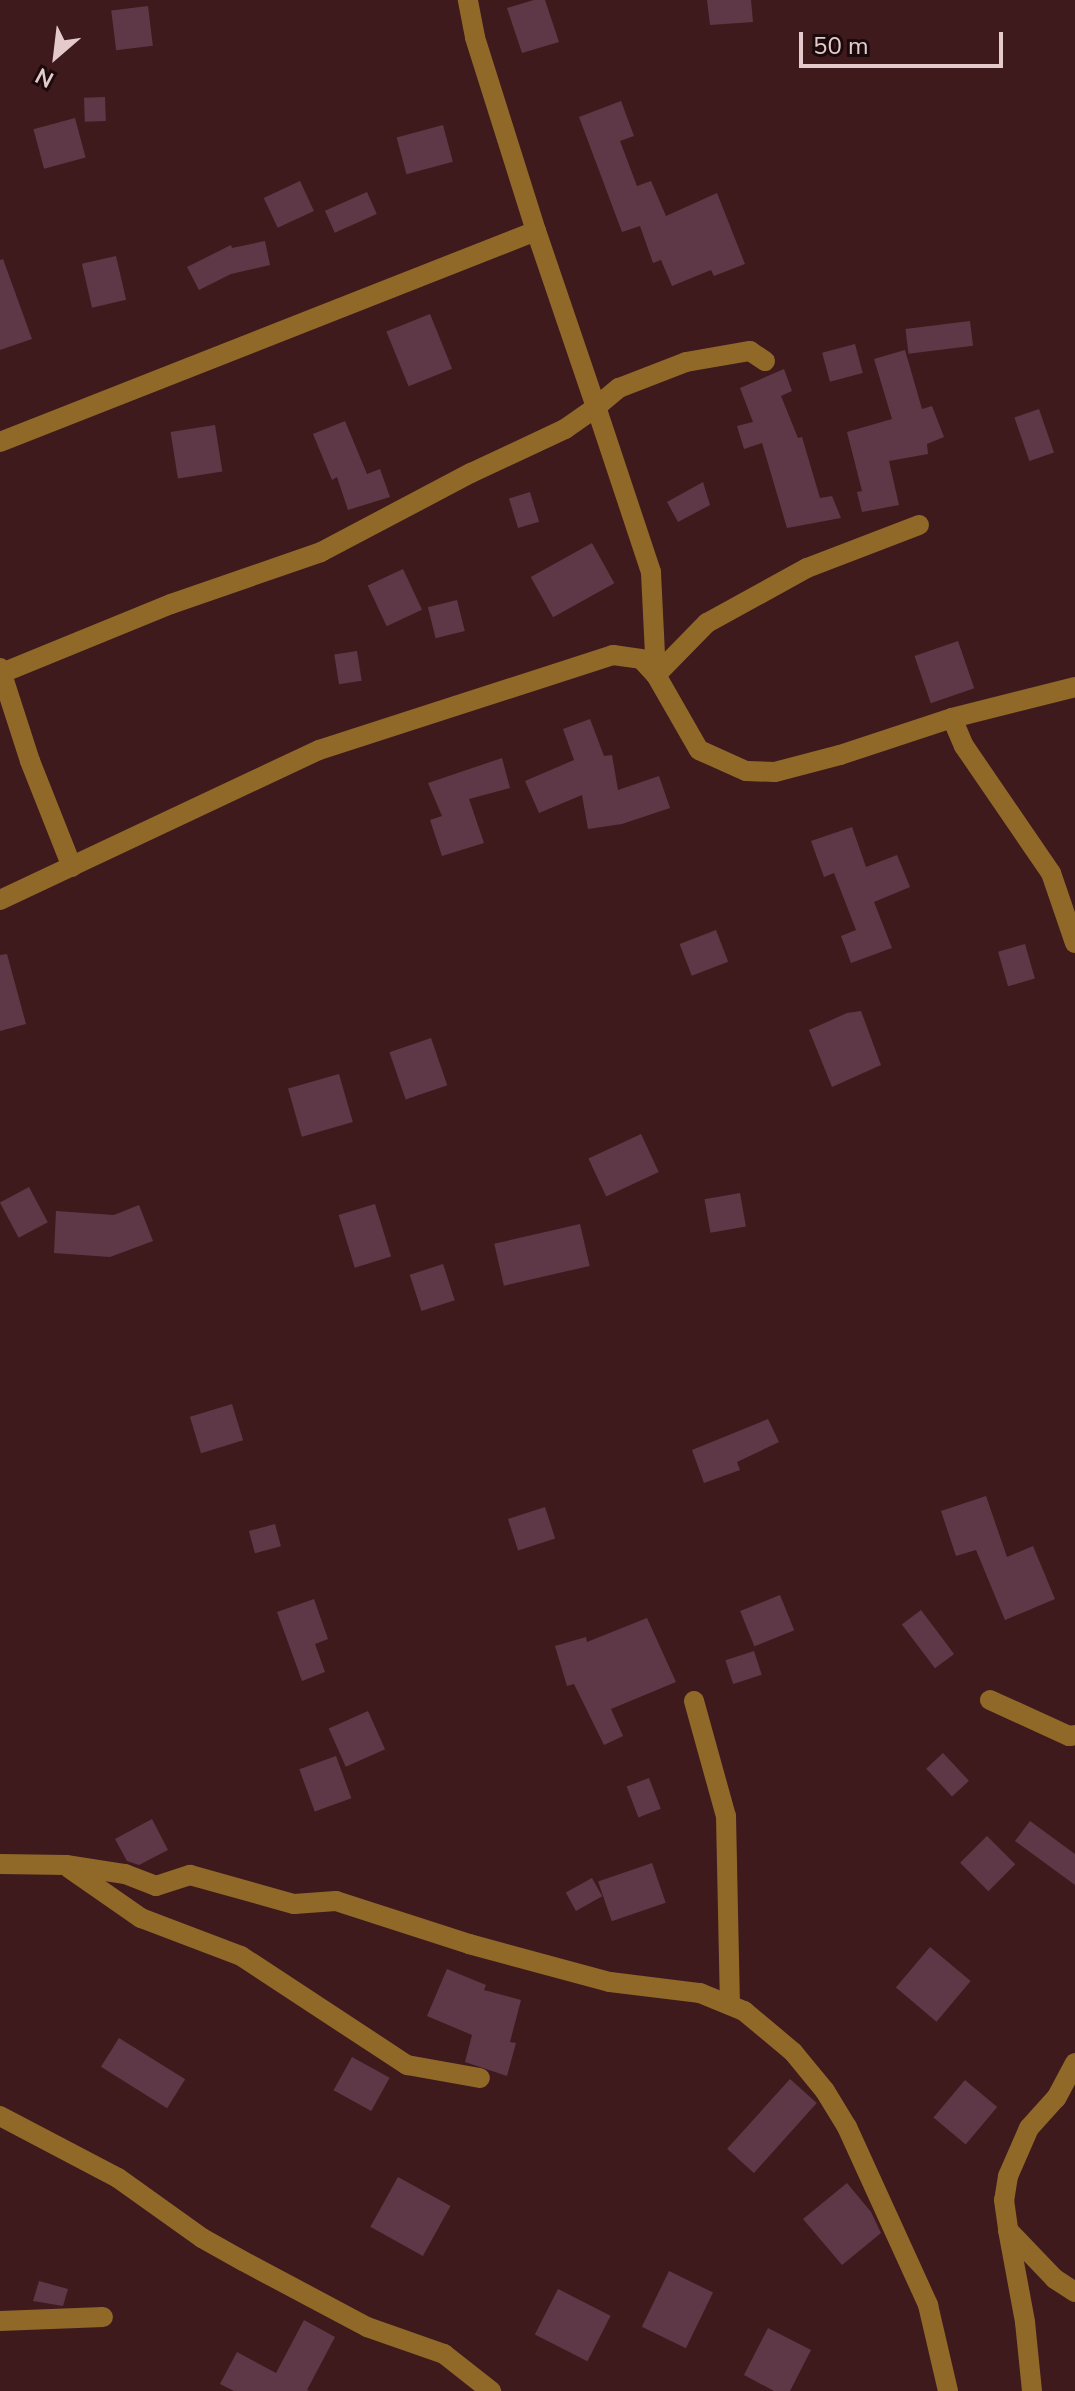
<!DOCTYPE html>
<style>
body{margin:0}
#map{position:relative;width:1075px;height:2391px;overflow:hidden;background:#3f1a1d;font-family:"Nunito Sans",sans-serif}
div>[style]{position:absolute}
.building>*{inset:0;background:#5e3846;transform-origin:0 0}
.minor>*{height:20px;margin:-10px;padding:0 10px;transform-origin:10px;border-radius:10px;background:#906929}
span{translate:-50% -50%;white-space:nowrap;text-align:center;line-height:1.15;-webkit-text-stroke:6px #1b0a0b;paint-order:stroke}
.north{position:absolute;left:16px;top:16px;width:80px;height:80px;-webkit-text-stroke:6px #1b0a0b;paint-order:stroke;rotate:208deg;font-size:22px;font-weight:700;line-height:32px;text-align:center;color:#e4cacb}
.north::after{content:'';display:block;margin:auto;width:28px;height:36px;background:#e4cacb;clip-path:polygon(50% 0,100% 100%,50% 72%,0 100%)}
.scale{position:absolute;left:799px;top:32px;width:204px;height:36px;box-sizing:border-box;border:4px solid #e4cacb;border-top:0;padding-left:10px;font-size:24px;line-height:28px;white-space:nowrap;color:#e4cacb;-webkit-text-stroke:6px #1b0a0b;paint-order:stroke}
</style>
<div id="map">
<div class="building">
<i style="clip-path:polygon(534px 0,545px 0,559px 42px,522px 53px,507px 8px)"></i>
<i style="clip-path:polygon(707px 0,751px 0,753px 22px,710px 25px)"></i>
<i style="left:148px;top:6px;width:40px;height:37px;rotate:83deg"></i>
<i style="left:105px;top:97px;width:24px;height:21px;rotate:88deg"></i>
<i style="clip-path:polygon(621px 101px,634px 136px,620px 141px,637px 186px,651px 181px,666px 216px,717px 193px,745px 264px,714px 276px,711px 270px,672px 286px,661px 260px,653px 263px,640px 226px,622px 232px,579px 117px)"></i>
<i style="left:75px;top:118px;width:41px;height:43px;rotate:75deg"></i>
<i style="left:443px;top:125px;width:38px;height:48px;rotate:75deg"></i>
<i style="left:300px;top:181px;width:33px;height:40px;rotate:65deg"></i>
<i style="left:367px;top:192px;width:24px;height:46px;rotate:66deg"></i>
<i style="clip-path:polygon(265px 241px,270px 265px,231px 274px,199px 290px,187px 267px,231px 245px,232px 248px)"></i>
<i style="left:116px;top:256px;width:45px;height:35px;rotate:77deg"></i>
<i style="clip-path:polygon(3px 259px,32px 339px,0 350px,0 260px)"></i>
<i style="left:430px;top:314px;width:59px;height:47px;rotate:68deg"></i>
<i style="left:970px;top:321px;width:25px;height:65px;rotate:83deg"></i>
<i style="left:855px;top:344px;width:30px;height:34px;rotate:75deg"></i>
<i style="clip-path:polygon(905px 350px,922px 409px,932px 406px,944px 437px,927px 444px,928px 454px,889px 461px,899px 505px,862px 512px,857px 492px,862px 491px,847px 432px,892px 419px,874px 359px)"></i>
<i style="clip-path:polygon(784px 369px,792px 391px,781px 396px,798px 438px,802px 437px,820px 498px,832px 496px,841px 518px,787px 528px,762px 443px,744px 449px,737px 426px,753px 422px,740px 388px)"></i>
<i style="left:1039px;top:409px;width:46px;height:26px;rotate:71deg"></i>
<i style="clip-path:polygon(345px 421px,367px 474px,380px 469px,390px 497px,348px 510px,337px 477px,332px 480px,313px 434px)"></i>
<i style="left:215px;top:425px;width:47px;height:45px;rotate:81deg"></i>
<i style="clip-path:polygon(703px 482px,710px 505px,678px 522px,667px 502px)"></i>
<i style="left:530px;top:492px;width:31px;height:22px;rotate:73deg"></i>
<i style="left:592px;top:543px;width:46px;height:70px;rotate:61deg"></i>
<i style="left:403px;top:569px;width:45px;height:39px;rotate:65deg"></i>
<i style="left:457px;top:600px;width:32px;height:30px;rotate:76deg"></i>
<i style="left:958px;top:641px;width:50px;height:46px;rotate:71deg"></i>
<i style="left:357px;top:651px;width:30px;height:23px;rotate:81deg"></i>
<i style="clip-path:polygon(590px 719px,604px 756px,612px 755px,618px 790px,659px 776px,670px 808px,622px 824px,588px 829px,582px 795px,539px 813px,525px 781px,574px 760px,563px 729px)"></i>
<i style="clip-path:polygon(502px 758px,510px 788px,469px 799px,484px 843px,442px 856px,430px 820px,442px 816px,428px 783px)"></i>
<i style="clip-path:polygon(852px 827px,866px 867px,897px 855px,910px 887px,874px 902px,892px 948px,851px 963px,841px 936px,856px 930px,834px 873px,824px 877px,811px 841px)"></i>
<i style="left:716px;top:930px;width:34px;height:39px;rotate:69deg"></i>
<i style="left:1025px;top:944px;width:36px;height:28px;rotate:74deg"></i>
<i style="clip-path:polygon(7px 954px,26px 1024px,0 1031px,0 955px)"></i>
<i style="clip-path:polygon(861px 1011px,881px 1065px,832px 1087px,809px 1030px,847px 1013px)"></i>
<i style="left:431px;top:1038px;width:50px;height:44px;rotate:71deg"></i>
<i style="left:339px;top:1074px;width:50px;height:53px;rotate:74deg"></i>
<i style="left:641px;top:1134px;width:42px;height:58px;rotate:65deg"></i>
<i style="left:29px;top:1187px;width:40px;height:33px;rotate:62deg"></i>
<i style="left:740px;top:1193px;width:34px;height:36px;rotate:80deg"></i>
<i style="left:375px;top:1204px;width:55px;height:38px;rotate:73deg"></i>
<i style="clip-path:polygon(139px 1205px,153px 1241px,110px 1257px,54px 1253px,56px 1211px,114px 1215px)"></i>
<i style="left:580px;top:1224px;width:43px;height:88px;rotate:77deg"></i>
<i style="left:443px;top:1264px;width:38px;height:35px;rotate:72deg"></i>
<i style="left:232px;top:1404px;width:38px;height:44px;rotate:73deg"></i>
<i style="clip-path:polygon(768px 1419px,779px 1442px,737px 1462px,740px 1470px,704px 1483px,692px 1450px)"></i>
<i style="clip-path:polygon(986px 1496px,1007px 1557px,1033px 1546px,1055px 1599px,1005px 1620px,976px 1550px,956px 1556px,941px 1511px)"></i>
<i style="left:545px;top:1507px;width:33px;height:39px;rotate:72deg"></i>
<i style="left:275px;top:1524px;width:23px;height:27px;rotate:75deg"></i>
<i style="left:780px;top:1595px;width:38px;height:43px;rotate:68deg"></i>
<i style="clip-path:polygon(314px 1599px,328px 1639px,315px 1644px,325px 1672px,302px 1681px,277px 1612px)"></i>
<i style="left:921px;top:1610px;width:55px;height:24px;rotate:53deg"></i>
<i style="clip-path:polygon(647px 1618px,676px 1682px,611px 1709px,623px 1736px,604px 1745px,574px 1684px,567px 1686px,555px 1646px,586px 1637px,587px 1642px)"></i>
<i style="left:754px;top:1651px;width:25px;height:30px;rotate:72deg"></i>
<i style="left:368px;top:1711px;width:42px;height:43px;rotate:66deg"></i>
<i style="left:943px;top:1753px;width:38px;height:23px;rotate:47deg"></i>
<i style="left:336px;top:1756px;width:45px;height:39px;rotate:70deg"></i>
<i style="left:649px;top:1778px;width:33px;height:24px;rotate:69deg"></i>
<i style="clip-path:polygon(152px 1819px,168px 1850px,139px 1865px,127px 1861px,115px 1839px)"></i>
<i style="clip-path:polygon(1030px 1821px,1075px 1854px,1075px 1885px,1015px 1841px)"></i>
<i style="left:987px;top:1836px;width:40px;height:38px;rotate:45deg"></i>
<i style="left:652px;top:1863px;width:42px;height:57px;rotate:71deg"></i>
<i style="left:592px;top:1878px;width:21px;height:30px;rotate:61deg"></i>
<i style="left:930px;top:1947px;width:53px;height:53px;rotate:40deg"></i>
<i style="clip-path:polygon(447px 1969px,486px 1985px,484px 1990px,521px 2000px,510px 2042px,516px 2043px,507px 2076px,465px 2062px,472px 2035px,427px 2016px)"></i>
<i style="left:119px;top:2038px;width:78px;height:34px;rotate:32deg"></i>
<i style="left:352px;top:2057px;width:43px;height:38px;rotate:29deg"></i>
<i style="left:790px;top:2079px;width:36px;height:94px;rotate:42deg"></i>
<i style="left:965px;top:2080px;width:42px;height:49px;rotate:40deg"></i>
<i style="left:398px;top:2177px;width:60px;height:57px;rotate:29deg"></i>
<i style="clip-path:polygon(847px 2183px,871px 2212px,881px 2233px,842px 2265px,803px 2219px)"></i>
<i style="left:669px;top:2271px;width:49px;height:62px;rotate:26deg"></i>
<i style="clip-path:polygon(39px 2281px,68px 2289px,63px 2306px,33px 2301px)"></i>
<i style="left:558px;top:2289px;width:59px;height:51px;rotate:27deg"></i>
<i style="clip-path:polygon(304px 2320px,335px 2337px,307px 2390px,310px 2391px,234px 2391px,220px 2384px,237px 2352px,276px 2373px)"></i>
<i style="clip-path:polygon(768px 2328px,811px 2350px,790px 2391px,774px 2391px,744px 2375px)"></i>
</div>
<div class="minor">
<i style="left:0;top:442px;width:576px;rotate:-21.49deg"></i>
<i style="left:0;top:668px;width:98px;rotate:72.1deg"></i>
<i style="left:30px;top:761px;width:114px;rotate:68.4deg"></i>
<i style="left:2px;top:673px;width:183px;rotate:-22.2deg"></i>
<i style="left:171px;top:604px;width:159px;rotate:-19.1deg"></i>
<i style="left:321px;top:552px;width:170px;rotate:-27.8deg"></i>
<i style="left:471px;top:473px;width:104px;rotate:-25.1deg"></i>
<i style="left:565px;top:429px;width:38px;rotate:-35deg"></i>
<i style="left:596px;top:407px;width:186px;rotate:-108.8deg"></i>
<i style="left:536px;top:231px;width:203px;rotate:-107.5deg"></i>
<i style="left:475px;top:37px;width:38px;rotate:-101deg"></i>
<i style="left:656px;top:675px;width:103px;rotate:-92.8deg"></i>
<i style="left:651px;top:572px;width:174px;rotate:-108.4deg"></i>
<i style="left:596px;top:407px;width:30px;rotate:-40deg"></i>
<i style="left:619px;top:388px;width:72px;rotate:-21.2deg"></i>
<i style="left:686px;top:362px;width:65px;rotate:-9.8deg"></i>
<i style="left:750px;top:351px;width:18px;rotate:34deg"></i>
<i style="left:656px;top:675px;width:73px;rotate:-45.6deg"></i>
<i style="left:707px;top:623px;width:114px;rotate:-28.8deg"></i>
<i style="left:807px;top:568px;width:120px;rotate:-21deg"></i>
<i style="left:952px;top:718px;width:30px;rotate:67deg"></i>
<i style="left:964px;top:746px;width:154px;rotate:55.6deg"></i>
<i style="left:1051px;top:873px;width:74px;rotate:71.1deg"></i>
<i style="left:0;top:900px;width:353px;rotate:-25.2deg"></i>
<i style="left:319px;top:750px;width:309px;rotate:-17.9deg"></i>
<i style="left:613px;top:655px;width:28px;rotate:8deg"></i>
<i style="left:641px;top:659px;width:22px;rotate:47deg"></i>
<i style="left:656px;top:675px;width:86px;rotate:60.2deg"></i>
<i style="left:699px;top:750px;width:51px;rotate:24.1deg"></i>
<i style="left:746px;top:771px;width:29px;rotate:2deg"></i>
<i style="left:775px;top:772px;width:67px;rotate:-14.7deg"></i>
<i style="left:840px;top:755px;width:118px;rotate:-18.3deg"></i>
<i style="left:952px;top:718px;width:127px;rotate:-14.1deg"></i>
<i style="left:990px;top:1700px;width:87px;rotate:24.5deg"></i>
<i style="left:1069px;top:1736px;width:6px;rotate:-9deg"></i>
<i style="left:694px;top:1701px;width:119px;rotate:74.5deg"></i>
<i style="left:726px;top:1816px;width:189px;rotate:88.8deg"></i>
<i style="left:0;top:1864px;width:66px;rotate:0.9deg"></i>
<i style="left:66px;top:1865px;width:60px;rotate:8.7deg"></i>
<i style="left:125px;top:1874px;width:33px;rotate:21deg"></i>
<i style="left:156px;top:1886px;width:36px;rotate:-18deg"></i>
<i style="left:190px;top:1875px;width:108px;rotate:15.6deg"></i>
<i style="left:294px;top:1904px;width:42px;rotate:-4.1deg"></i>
<i style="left:336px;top:1901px;width:140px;rotate:17.9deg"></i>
<i style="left:469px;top:1944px;width:146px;rotate:15.1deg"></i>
<i style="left:610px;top:1982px;width:91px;rotate:7deg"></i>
<i style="left:700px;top:1993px;width:48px;rotate:22.2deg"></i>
<i style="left:744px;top:2011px;width:64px;rotate:39.9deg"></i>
<i style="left:793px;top:2052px;width:50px;rotate:50.6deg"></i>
<i style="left:825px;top:2091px;width:42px;rotate:58.6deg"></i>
<i style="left:847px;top:2127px;width:196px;rotate:65.5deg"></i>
<i style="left:928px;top:2305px;width:88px;rotate:76.9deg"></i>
<i style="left:69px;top:1868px;width:88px;rotate:34.8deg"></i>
<i style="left:141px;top:1918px;width:107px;rotate:20.8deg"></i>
<i style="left:241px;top:1956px;width:199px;rotate:33.3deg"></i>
<i style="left:407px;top:2065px;width:74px;rotate:10.1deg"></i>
<i style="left:1075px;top:2063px;width:40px;rotate:118deg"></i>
<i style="left:1056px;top:2098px;width:40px;rotate:132deg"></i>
<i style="left:1029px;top:2128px;width:52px;rotate:113.6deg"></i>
<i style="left:1008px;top:2176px;width:24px;rotate:99deg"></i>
<i style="left:1004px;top:2200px;width:30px;rotate:82deg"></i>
<i style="left:1008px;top:2230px;width:68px;rotate:46.2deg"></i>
<i style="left:1055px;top:2279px;width:24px;rotate:33deg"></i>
<i style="left:0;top:2116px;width:133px;rotate:27.7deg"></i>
<i style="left:118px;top:2178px;width:103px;rotate:35.5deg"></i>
<i style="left:202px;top:2238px;width:47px;rotate:29.3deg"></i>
<i style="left:243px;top:2261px;width:140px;rotate:28deg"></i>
<i style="left:367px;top:2327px;width:82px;rotate:19.3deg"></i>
<i style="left:444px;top:2354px;width:60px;rotate:38.2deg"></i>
<i style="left:1008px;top:2230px;width:94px;rotate:79.5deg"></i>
<i style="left:1025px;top:2322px;width:69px;rotate:84.2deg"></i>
<i style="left:0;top:2321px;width:103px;rotate:-2.2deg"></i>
</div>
<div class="north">N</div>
<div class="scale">50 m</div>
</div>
